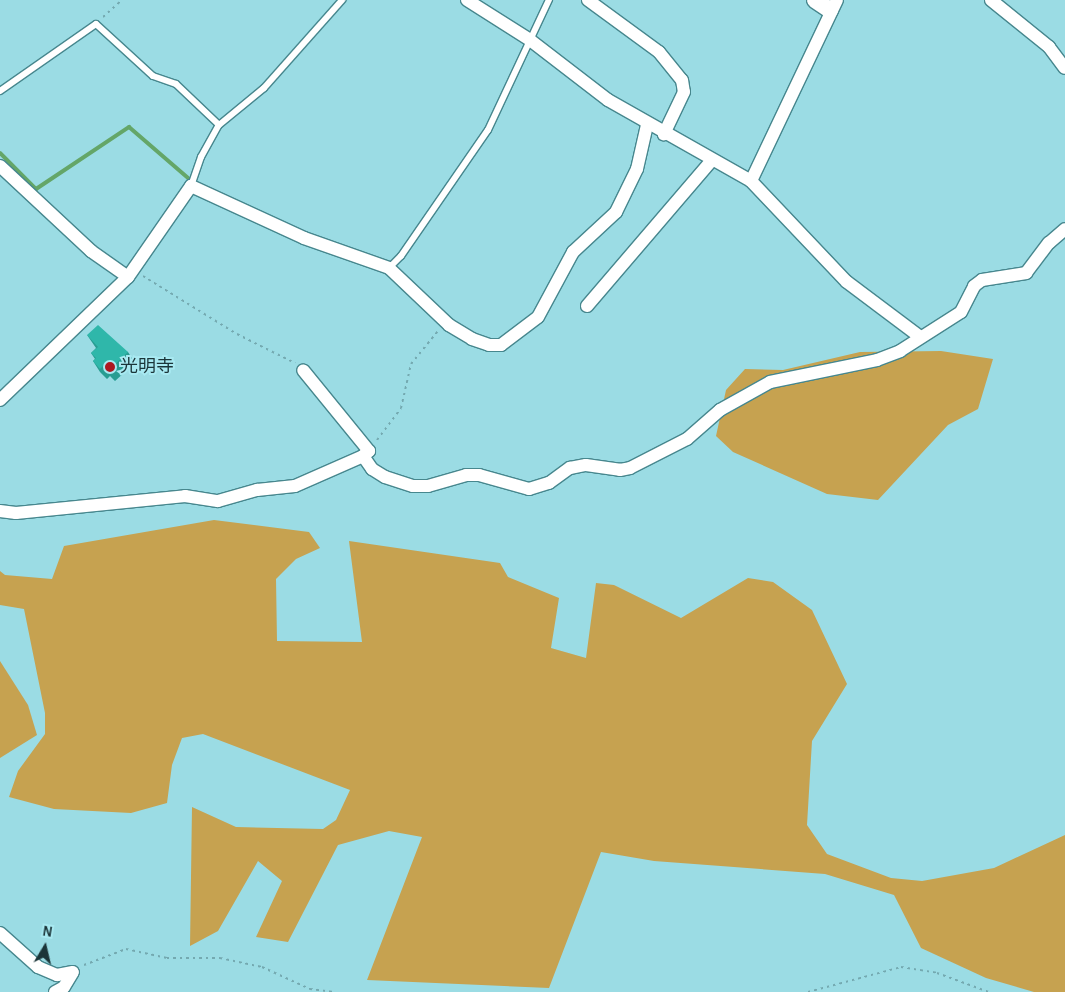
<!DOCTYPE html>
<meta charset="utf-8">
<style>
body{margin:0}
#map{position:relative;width:1065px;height:992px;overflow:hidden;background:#9bdce4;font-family:"Alegreya Sans","Noto Sans JP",sans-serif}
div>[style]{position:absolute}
.green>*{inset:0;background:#c6a250}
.stream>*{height:4px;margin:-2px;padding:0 2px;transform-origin:2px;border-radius:2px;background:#64a668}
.path>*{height:2px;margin-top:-1px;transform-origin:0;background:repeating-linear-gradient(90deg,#74a9b0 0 2.5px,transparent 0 6.5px)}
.roads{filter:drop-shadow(1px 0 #47878e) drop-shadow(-1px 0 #47878e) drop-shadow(0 1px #47878e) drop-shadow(0 -1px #47878e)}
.service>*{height:6px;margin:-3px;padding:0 3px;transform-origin:3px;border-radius:3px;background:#fff}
.minor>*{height:12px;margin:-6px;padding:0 6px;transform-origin:6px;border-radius:6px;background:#fff}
.tertiary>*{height:16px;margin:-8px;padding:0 8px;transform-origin:8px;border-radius:8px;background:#fff}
.wall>*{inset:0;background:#289d92}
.building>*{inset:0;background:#2fb7aa}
.dots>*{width:14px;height:14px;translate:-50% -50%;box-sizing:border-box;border:2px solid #a8e9f1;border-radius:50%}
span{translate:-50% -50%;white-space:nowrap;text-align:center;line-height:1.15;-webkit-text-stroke:4px #a8e9f1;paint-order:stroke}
.poi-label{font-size:18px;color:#1b3539}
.left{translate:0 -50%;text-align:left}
.north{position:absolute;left:20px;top:922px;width:50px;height:50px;-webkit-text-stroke:4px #a8e9f1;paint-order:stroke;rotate:9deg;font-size:14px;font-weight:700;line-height:20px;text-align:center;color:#1b3539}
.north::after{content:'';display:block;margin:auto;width:18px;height:22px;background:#1b3539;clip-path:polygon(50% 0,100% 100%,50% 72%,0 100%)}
</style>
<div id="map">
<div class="green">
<i style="clip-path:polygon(941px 351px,993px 359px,978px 409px,948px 425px,878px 500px,827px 494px,733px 452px,716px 436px,726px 390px,745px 369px,783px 370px,860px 352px)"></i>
<i style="clip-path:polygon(214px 520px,309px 532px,320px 548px,296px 559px,276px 579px,277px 641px,362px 642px,349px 541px,500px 563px,508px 577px,559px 598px,551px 648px,586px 658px,596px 583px,614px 585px,681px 618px,748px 578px,773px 582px,812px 610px,847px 684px,812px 741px,807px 825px,827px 854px,891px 878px,922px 881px,994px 868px,1065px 835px,1065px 992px,1034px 992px,986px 978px,921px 948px,894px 895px,825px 874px,654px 861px,601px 852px,549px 988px,367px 980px,422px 837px,389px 831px,338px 845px,288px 942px,256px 937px,282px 881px,258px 861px,218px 931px,190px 946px,192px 807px,236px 827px,323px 829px,336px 820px,350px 790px,203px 734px,182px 738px,172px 765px,167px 803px,131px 813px,54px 809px,9px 797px,18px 771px,45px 734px,45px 713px,24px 609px,0 605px,0 571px,5px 575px,52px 579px,64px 546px)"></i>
<i style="clip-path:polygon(0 661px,28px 705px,37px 735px,0 758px)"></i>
</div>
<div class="stream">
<i style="left:0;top:153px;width:51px;rotate:45deg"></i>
<i style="left:36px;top:189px;width:112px;rotate:-33.7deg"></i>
<i style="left:129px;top:127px;width:78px;rotate:40.8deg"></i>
</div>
<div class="path">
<i style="left:103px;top:17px;width:25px;rotate:-42deg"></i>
<i style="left:143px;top:276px;width:110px;rotate:31.7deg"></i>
<i style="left:237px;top:334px;width:65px;rotate:26.6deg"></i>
<i style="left:377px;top:440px;width:40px;rotate:-53deg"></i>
<i style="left:401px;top:408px;width:45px;rotate:-77.2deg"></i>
<i style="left:411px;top:364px;width:43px;rotate:-50.7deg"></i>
<i style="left:84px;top:965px;width:45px;rotate:-20.9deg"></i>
<i style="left:126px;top:949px;width:42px;rotate:12.4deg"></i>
<i style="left:167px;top:958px;width:53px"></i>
<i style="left:220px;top:958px;width:43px;rotate:12.1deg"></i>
<i style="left:262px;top:967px;width:53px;rotate:24.6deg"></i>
<i style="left:310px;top:989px;width:26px;rotate:7deg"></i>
<i style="left:808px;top:992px;width:96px;rotate:-15deg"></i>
<i style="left:901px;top:967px;width:36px;rotate:9deg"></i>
<i style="left:937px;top:973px;width:55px;rotate:20.1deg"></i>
</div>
<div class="roads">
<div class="service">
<i style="left:0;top:91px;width:117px;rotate:-34.9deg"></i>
<i style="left:96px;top:24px;width:77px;rotate:42.4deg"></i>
<i style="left:153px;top:76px;width:24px;rotate:19deg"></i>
<i style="left:176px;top:84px;width:59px;rotate:43.6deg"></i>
<i style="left:191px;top:186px;width:31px;rotate:-71deg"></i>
<i style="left:201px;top:157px;width:37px;rotate:-61deg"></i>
<i style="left:219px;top:125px;width:58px;rotate:-39.4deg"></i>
<i style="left:264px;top:88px;width:118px;rotate:-48.4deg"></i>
<i style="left:389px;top:268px;width:17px;rotate:-45deg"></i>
<i style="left:401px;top:256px;width:153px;rotate:-55.4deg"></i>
<i style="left:488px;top:130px;width:144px;rotate:-64.9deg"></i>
</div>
<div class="minor">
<i style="left:467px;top:0;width:75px;rotate:32.4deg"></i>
<i style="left:530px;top:40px;width:98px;rotate:37.6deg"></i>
<i style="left:608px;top:100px;width:164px;rotate:29.5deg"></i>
<i style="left:751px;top:181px;width:139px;rotate:46.5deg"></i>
<i style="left:847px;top:282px;width:90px;rotate:36.9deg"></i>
<i style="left:588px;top:0;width:88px;rotate:36.2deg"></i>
<i style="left:659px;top:52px;width:36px;rotate:51deg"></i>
<i style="left:682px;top:80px;width:12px;rotate:81deg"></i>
<i style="left:684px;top:92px;width:47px;rotate:115.5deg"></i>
<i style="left:991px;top:0;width:75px;rotate:39deg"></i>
<i style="left:1049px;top:47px;width:26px;rotate:53deg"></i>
<i style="left:0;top:166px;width:125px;rotate:43deg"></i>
<i style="left:91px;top:251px;width:45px;rotate:35.1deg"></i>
<i style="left:751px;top:181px;width:200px;rotate:-64.6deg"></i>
<i style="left:587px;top:306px;width:192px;rotate:-49.4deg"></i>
<i style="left:0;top:400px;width:178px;rotate:-43.9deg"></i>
<i style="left:128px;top:277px;width:111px;rotate:-55.3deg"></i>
<i style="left:191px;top:186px;width:124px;rotate:24.7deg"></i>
<i style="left:304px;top:238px;width:90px;rotate:19.4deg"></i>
<i style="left:389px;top:268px;width:83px;rotate:43.5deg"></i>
<i style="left:449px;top:325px;width:27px;rotate:31deg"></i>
<i style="left:472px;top:339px;width:18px;rotate:19deg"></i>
<i style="left:489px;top:345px;width:12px"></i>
<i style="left:501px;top:345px;width:46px;rotate:-37.1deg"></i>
<i style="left:538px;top:317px;width:74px;rotate:-61.7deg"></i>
<i style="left:573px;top:252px;width:59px;rotate:-42.9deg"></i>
<i style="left:616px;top:212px;width:48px;rotate:-64deg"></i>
<i style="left:637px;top:169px;width:45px;rotate:-77.2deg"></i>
<i style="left:363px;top:456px;width:16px;rotate:55deg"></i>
<i style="left:372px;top:469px;width:15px;rotate:32deg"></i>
<i style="left:385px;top:477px;width:29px;rotate:18deg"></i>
<i style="left:413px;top:486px;width:15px"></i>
<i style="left:428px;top:486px;width:40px;rotate:-16deg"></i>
<i style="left:466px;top:475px;width:13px"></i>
<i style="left:479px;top:475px;width:52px;rotate:15.6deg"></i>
<i style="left:529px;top:489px;width:21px;rotate:-17deg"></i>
<i style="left:549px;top:483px;width:26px;rotate:-36deg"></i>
<i style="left:570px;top:468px;width:16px;rotate:-11deg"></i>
<i style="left:586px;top:465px;width:34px;rotate:8deg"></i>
<i style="left:620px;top:470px;width:10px;rotate:-11deg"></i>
<i style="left:630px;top:468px;width:64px;rotate:-27deg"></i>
<i style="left:687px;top:439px;width:44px;rotate:-41.3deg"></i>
<i style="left:720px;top:410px;width:57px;rotate:-29.2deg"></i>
<i style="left:770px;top:382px;width:109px;rotate:-11.6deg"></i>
<i style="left:877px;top:360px;width:25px;rotate:-21deg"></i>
<i style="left:900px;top:351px;width:72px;rotate:-32.6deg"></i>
<i style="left:961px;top:312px;width:29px;rotate:-63deg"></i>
<i style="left:974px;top:286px;width:10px;rotate:-37deg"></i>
<i style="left:982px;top:280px;width:45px;rotate:-9deg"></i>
<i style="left:1026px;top:273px;width:38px;rotate:-53deg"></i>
<i style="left:1049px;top:243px;width:21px;rotate:-41deg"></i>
<i style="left:0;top:511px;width:16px;rotate:7deg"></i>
<i style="left:16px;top:513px;width:170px;rotate:-5.7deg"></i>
<i style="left:185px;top:496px;width:33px;rotate:9deg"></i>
<i style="left:218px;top:501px;width:41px;rotate:-15.8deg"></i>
<i style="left:257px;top:490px;width:38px;rotate:-6deg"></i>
<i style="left:295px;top:486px;width:74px;rotate:-23.8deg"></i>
<i style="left:363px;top:456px;width:8px;rotate:-40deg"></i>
<i style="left:369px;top:451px;width:104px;rotate:-129.2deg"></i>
<i style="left:0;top:933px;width:51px;rotate:41.8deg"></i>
<i style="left:38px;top:967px;width:21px;rotate:23deg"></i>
<i style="left:57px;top:975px;width:16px;rotate:-11deg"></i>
<i style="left:55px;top:992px;width:10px;rotate:-29deg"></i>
<i style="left:64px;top:987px;width:17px;rotate:-59deg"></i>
</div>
<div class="tertiary">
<i style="left:815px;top:0;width:18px;rotate:34deg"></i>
</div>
</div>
<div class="wall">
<i style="clip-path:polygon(87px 335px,128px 352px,135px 363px,115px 381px,110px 376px,107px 379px,100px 372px,93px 361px,95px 359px,91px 353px,96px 348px)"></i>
</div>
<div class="building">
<i style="clip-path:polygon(98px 325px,128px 352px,108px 371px,103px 366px,100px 369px,93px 361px,96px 358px,91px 353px,98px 347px,87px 335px)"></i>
</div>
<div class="dots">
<i style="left:110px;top:367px;background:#ac1820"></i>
</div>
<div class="poi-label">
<span class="left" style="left:120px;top:367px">光明寺</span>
</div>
<div class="north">N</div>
</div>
